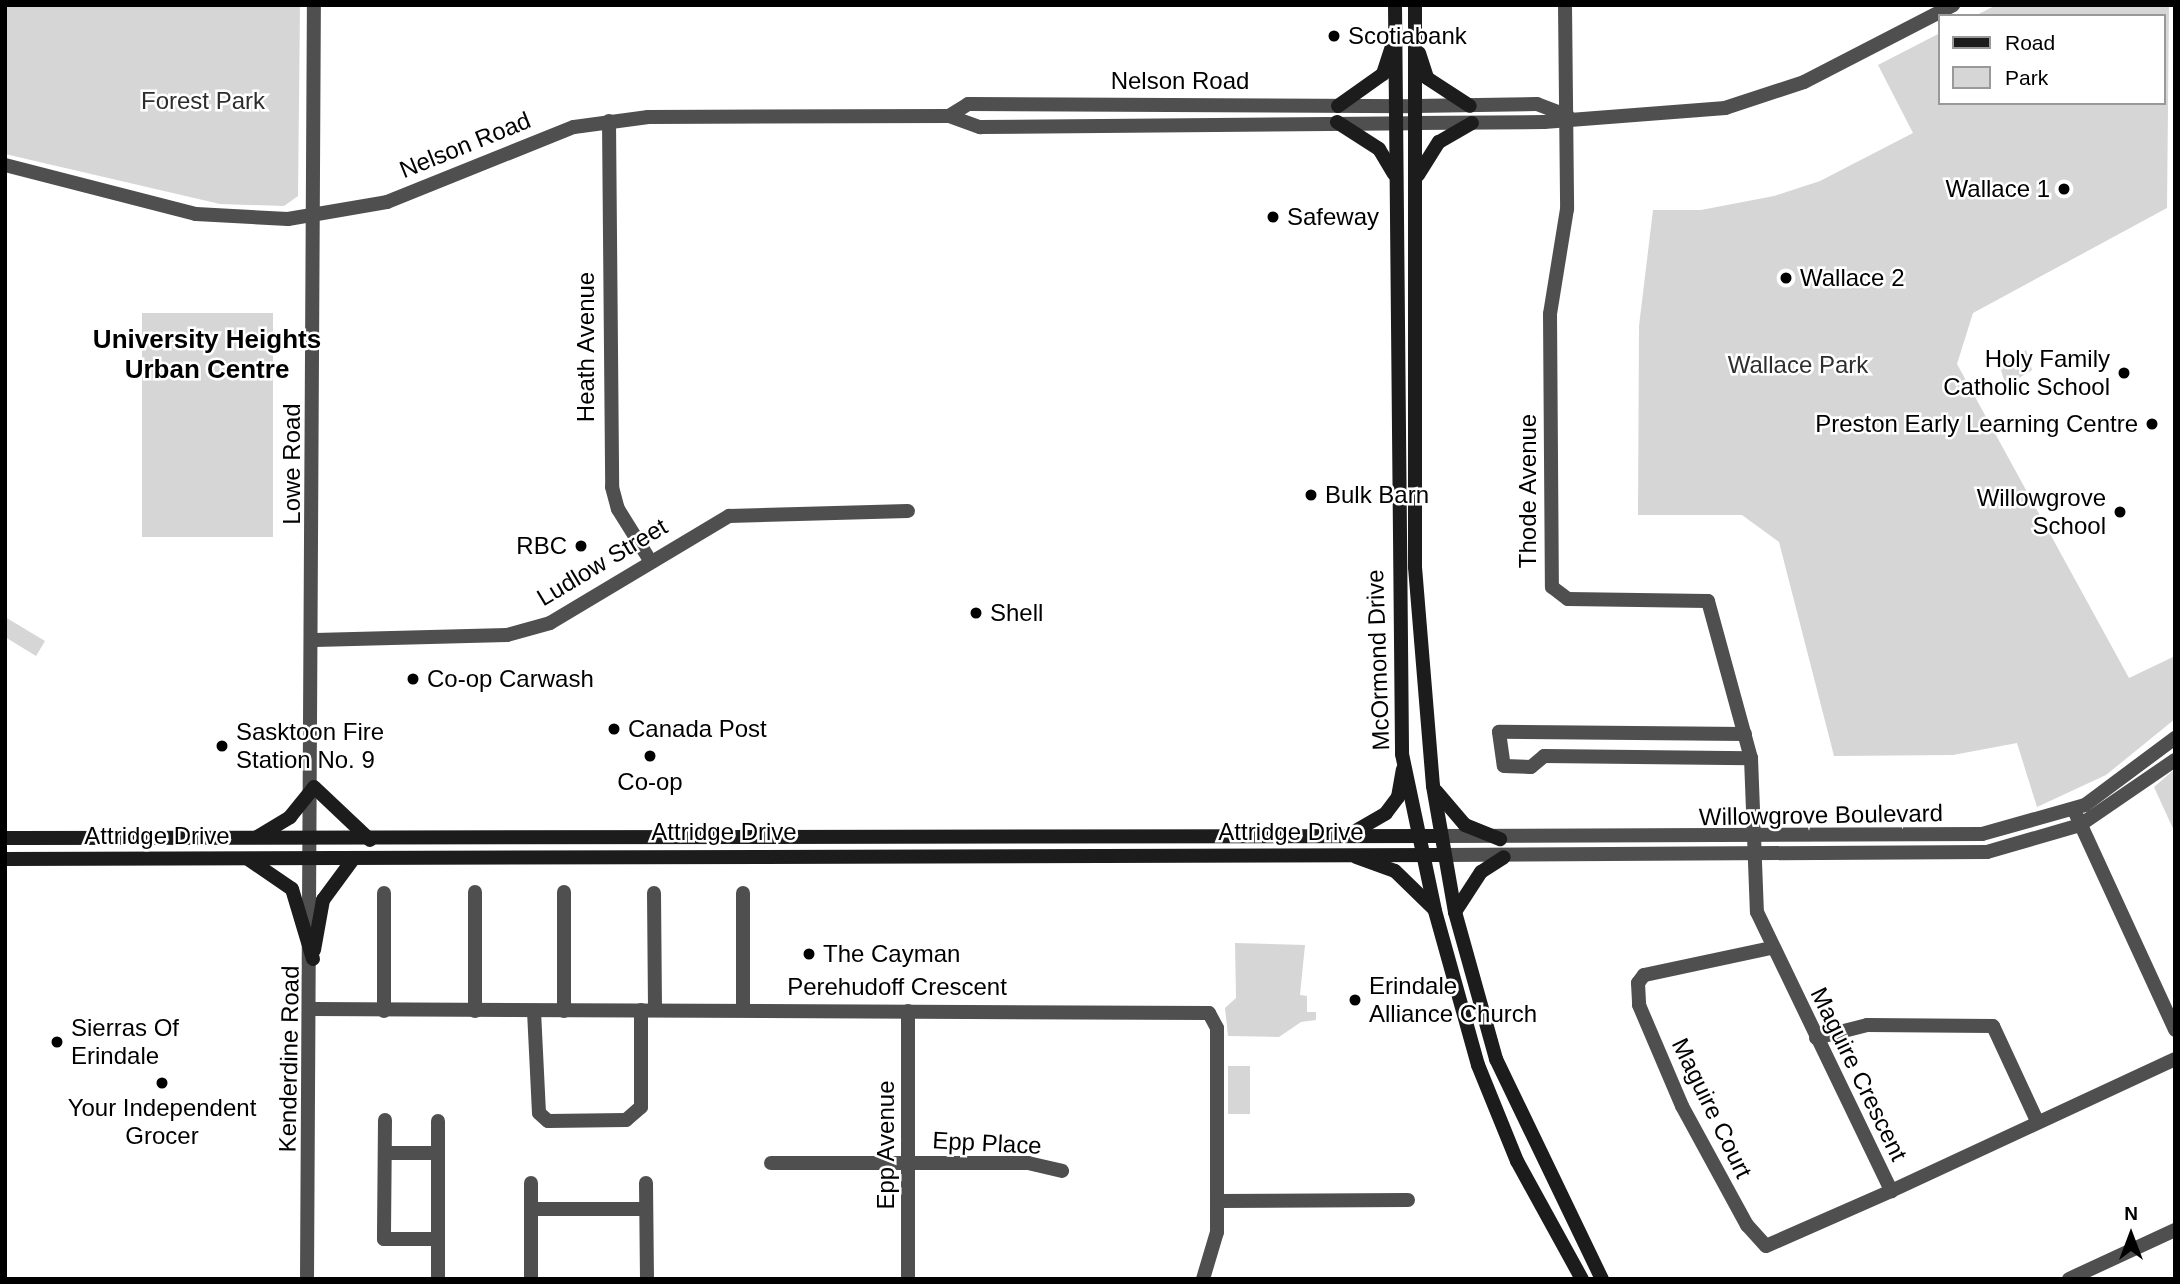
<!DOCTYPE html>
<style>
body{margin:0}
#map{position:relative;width:2180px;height:1284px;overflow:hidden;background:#fff;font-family:Arial,sans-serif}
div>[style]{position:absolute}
.green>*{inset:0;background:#d6d6d6;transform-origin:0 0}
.minor>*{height:14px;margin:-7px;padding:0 7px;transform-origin:7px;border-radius:7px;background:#4f4f4f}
.tertiary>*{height:14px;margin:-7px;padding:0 7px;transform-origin:7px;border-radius:7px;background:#4f4f4f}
.secondary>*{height:14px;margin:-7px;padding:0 7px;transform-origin:7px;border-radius:7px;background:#1c1c1c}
.dots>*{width:19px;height:19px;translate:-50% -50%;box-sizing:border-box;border:4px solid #fff;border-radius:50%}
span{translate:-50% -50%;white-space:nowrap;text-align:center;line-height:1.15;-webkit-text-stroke:5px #fff;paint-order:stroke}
.poi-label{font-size:24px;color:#000}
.left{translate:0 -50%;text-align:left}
.right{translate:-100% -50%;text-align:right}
.street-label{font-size:24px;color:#000}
.park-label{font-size:24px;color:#2d2d2d}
.neighbourhood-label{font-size:26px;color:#000;font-weight:700}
.frame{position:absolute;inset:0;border:7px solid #000;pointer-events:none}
.legend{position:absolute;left:1938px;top:14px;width:228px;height:91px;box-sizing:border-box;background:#fff;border:2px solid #999;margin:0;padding:9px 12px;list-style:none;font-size:21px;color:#000}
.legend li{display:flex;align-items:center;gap:14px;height:35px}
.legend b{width:35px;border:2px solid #999}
.north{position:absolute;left:2096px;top:1200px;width:70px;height:70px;-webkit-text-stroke:5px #fff;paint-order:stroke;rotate:0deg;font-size:19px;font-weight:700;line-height:28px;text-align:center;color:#000}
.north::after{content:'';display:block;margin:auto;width:24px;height:32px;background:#000;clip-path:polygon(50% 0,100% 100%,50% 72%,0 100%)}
</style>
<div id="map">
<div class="green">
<i style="clip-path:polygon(5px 5px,300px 5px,298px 196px,284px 206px,220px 204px,5px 154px)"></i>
<i style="clip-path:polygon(1996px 5px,2169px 5px,2167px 208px,1973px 313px,1957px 364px,2129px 678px,2175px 656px,2175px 719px,2106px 775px,2037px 807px,2017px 743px,1953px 755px,1834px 756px,1779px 542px,1742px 515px,1638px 515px,1639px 326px,1653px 210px,1701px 210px,1774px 196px,1820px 181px,1913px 133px,1878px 65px,1940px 33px,1940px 103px,2164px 103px,2164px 16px,1975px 16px)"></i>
<i style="left:142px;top:313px;width:131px;height:224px"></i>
<i style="clip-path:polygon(2026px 350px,2032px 370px,2006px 386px,2000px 367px)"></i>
<i style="clip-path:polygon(5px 617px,45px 641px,36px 656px,5px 637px)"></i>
<i style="clip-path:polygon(2175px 769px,2175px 833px,2154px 787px)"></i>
<i style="clip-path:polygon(1235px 943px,1305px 945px,1300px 995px,1307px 996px,1307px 1012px,1316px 1012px,1316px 1020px,1301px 1022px,1279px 1037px,1228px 1036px,1225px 1008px,1236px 998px)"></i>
<i style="left:1228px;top:1066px;width:22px;height:48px"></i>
</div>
<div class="minor">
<i style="left:1565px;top:5px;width:204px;rotate:89.4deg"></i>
<i style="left:1567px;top:209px;width:106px;rotate:99.2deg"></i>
<i style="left:1550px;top:314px;width:273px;rotate:89.6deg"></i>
<i style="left:1552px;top:587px;width:20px;rotate:37deg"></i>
<i style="left:1568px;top:599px;width:140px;rotate:0.8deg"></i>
<i style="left:1708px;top:601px;width:163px;rotate:74.7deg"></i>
<i style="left:1751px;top:758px;width:154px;rotate:87.8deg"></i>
<i style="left:1757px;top:912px;width:310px;rotate:64.3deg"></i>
<i style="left:1891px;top:1191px;width:313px;rotate:-24.9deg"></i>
<i style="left:1415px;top:106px;width:122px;rotate:-0.9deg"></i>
<i style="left:1537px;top:104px;width:33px;rotate:21deg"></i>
<i style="left:609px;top:121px;width:366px;rotate:89.5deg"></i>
<i style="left:612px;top:487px;width:23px;rotate:75deg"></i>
<i style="left:618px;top:509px;width:62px;rotate:58.1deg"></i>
<i style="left:1415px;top:123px;width:129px;rotate:-0.4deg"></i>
<i style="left:1544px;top:122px;width:182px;rotate:-4.4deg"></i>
<i style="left:1725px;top:108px;width:83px;rotate:-18.2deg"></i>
<i style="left:1804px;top:82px;width:168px;rotate:-27.3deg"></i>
<i style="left:315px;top:640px;width:192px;rotate:-1.5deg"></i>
<i style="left:507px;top:635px;width:45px;rotate:-15.6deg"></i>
<i style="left:550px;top:623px;width:209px;rotate:-30.9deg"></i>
<i style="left:729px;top:516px;width:179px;rotate:-1.6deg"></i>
<i style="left:1745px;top:734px;width:246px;rotate:-179.5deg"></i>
<i style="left:1499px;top:732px;width:34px;rotate:82deg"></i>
<i style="left:1504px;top:766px;width:27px;rotate:2deg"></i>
<i style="left:1531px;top:767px;width:17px;rotate:-40deg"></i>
<i style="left:1544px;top:756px;width:207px;rotate:0.6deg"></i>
<i style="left:2074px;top:810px;width:242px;rotate:65.3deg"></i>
<i style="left:475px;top:892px;width:119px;rotate:90deg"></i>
<i style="left:564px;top:892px;width:119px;rotate:90deg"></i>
<i style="left:654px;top:893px;width:117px;rotate:89.5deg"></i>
<i style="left:743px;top:893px;width:117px;rotate:90deg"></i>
<i style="left:1771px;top:948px;width:130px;rotate:168deg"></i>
<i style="left:1644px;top:975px;width:10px;rotate:127deg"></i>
<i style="left:1638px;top:983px;width:22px;rotate:87deg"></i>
<i style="left:1639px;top:1005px;width:110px;rotate:66.9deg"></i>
<i style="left:1682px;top:1106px;width:136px;rotate:61.4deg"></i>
<i style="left:1747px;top:1225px;width:28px;rotate:48deg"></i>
<i style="left:1766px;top:1246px;width:137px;rotate:-23.7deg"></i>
<i style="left:313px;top:1009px;width:896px;rotate:0.26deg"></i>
<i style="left:1209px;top:1013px;width:17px;rotate:62deg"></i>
<i style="left:1217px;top:1028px;width:204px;rotate:90deg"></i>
<i style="left:1217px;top:1232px;width:49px;rotate:106.6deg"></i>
<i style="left:384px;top:1011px;width:118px;rotate:-90deg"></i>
<i style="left:534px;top:1011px;width:102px;rotate:87.2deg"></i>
<i style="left:539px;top:1113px;width:12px;rotate:42deg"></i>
<i style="left:548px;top:1121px;width:78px;rotate:-0.7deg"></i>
<i style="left:626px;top:1120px;width:20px;rotate:-41deg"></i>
<i style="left:641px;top:1107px;width:97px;rotate:-90deg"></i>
<i style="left:1816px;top:1038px;width:53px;rotate:-14.3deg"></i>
<i style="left:1867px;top:1025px;width:126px;rotate:0.5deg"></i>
<i style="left:1993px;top:1026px;width:105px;rotate:65.1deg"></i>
<i style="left:385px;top:1120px;width:119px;rotate:90.5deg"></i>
<i style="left:384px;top:1239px;width:54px"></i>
<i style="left:438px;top:1121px;width:158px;rotate:90deg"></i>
<i style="left:385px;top:1153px;width:53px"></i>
<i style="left:771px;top:1163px;width:257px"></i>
<i style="left:1028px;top:1163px;width:35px;rotate:13deg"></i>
<i style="left:531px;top:1183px;width:96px;rotate:90deg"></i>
<i style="left:646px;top:1183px;width:96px;rotate:89.4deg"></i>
<i style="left:1218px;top:1201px;width:190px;rotate:-0.3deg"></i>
<i style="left:531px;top:1209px;width:115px"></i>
<i style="left:908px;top:1279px;width:268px;rotate:-90deg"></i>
<i style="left:2069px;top:1279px;width:117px;rotate:-24.8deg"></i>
</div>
<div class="tertiary">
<i style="left:949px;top:116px;width:22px;rotate:-32deg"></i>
<i style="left:968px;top:104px;width:447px;rotate:0.3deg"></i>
<i style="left:5px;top:165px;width:197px;rotate:14.4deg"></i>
<i style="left:196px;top:214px;width:92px;rotate:3.1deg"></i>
<i style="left:288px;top:219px;width:100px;rotate:-9.7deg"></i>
<i style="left:387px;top:202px;width:201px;rotate:-21.9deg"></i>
<i style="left:574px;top:127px;width:75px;rotate:-7.7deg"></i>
<i style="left:648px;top:117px;width:301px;rotate:-0.2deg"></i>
<i style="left:949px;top:116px;width:33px;rotate:20deg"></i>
<i style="left:980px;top:127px;width:435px;rotate:-0.5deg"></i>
<i style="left:1440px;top:836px;width:542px;rotate:-0.21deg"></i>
<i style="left:1982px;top:834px;width:107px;rotate:-15.7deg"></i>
<i style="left:2085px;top:805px;width:112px;rotate:-36.7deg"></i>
<i style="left:1443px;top:855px;width:544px;rotate:-0.32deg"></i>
<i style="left:1987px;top:852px;width:97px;rotate:-16.2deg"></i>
<i style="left:2080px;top:825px;width:115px;rotate:-34.4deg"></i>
<i style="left:307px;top:1279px;width:1274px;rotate:-89.69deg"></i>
</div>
<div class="secondary">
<i style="left:1395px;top:5px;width:749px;rotate:89.46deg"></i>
<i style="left:1402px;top:754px;width:160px;rotate:78.1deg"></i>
<i style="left:1435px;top:911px;width:160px;rotate:74.4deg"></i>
<i style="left:1478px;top:1065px;width:104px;rotate:67.9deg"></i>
<i style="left:1517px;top:1161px;width:135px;rotate:61.2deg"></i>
<i style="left:1415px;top:5px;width:562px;rotate:90deg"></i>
<i style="left:1415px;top:567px;width:220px;rotate:85.3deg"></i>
<i style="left:1433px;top:786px;width:128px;rotate:80.1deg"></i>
<i style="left:1455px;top:912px;width:153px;rotate:74.4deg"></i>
<i style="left:1496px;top:1059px;width:244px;rotate:64.3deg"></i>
<i style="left:1419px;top:53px;width:26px;rotate:72deg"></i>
<i style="left:1427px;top:78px;width:51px;rotate:33.1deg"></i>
<i style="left:1338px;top:106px;width:55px;rotate:-35.4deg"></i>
<i style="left:1383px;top:74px;width:26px;rotate:-72deg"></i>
<i style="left:1337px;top:122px;width:50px;rotate:32.7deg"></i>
<i style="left:1379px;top:149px;width:29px;rotate:59deg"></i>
<i style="left:1418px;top:175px;width:39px;rotate:-58deg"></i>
<i style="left:1439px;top:142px;width:38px;rotate:-30deg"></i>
<i style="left:1436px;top:791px;width:45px;rotate:49.5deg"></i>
<i style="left:1465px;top:825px;width:38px;rotate:22deg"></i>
<i style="left:1352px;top:833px;width:39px;rotate:-30deg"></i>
<i style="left:1386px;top:813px;width:20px;rotate:-53deg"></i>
<i style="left:1398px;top:797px;width:28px;rotate:-80deg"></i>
<i style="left:257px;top:837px;width:39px;rotate:-31deg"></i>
<i style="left:290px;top:817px;width:38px;rotate:-51deg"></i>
<i style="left:314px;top:787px;width:77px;rotate:43.4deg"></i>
<i style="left:5px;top:838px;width:1435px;rotate:-0.08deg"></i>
<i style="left:1356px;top:857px;width:41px;rotate:19.7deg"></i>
<i style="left:1395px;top:871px;width:53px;rotate:44.2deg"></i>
<i style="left:5px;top:859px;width:1438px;rotate:-0.16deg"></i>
<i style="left:248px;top:859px;width:53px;rotate:34.3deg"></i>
<i style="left:292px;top:889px;width:73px;rotate:73.3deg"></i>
<i style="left:1455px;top:912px;width:48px;rotate:-57deg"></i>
<i style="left:1481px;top:872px;width:27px;rotate:-33deg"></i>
<i style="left:314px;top:950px;width:51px;rotate:-79.8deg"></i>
<i style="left:323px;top:900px;width:52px;rotate:-53.6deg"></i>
</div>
<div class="dots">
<i style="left:1334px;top:36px;background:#000"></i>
<i style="left:2064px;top:189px;background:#000"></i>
<i style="left:1273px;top:217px;background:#000"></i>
<i style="left:1786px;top:278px;background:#000"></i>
<i style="left:2124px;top:373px;background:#000"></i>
<i style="left:2152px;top:424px;background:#000"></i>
<i style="left:1311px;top:495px;background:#000"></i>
<i style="left:2120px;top:512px;background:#000"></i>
<i style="left:581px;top:546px;background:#000"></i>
<i style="left:976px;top:613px;background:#000"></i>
<i style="left:413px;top:679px;background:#000"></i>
<i style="left:614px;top:729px;background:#000"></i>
<i style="left:222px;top:746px;background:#000"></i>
<i style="left:650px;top:756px;background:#000"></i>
<i style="left:809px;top:954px;background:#000"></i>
<i style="left:1355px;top:1000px;background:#000"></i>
<i style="left:57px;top:1042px;background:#000"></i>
<i style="left:162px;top:1083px;background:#000"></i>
</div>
<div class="poi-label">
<span class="left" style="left:1348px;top:36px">Scotiabank</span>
<span class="right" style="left:2050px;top:189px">Wallace 1</span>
<span class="left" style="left:1287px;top:217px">Safeway</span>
<span class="left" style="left:1800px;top:278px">Wallace 2</span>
<span class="right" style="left:2110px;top:373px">Holy Family<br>Catholic School</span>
<span class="right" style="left:2138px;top:424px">Preston Early Learning Centre</span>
<span class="left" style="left:1325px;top:495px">Bulk Barn</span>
<span class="right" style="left:2106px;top:512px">Willowgrove<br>School</span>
<span class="right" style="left:567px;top:546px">RBC</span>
<span class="left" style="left:990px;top:613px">Shell</span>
<span class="left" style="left:427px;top:679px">Co-op Carwash</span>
<span class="left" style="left:628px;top:729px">Canada Post</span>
<span class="left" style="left:236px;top:746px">Sasktoon Fire<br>Station No. 9</span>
<span style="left:650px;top:782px">Co-op</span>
<span class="left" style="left:823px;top:954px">The Cayman</span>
<span class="left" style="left:1369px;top:1000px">Erindale<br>Alliance Church</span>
<span class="left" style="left:71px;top:1042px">Sierras Of<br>Erindale</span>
<span style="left:162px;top:1122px">Your Independent<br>Grocer</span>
</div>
<div class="street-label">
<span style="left:1180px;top:81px">Nelson Road</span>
<span style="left:465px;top:145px;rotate:-22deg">Nelson Road</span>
<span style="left:586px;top:347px;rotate:-90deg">Heath Avenue</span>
<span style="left:292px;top:464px;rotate:-90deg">Lowe Road</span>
<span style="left:1528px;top:491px;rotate:-90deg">Thode Avenue</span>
<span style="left:602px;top:562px;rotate:-31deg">Ludlow Street</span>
<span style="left:1378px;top:660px;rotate:-92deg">McOrmond Drive</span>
<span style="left:1821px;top:815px;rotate:-1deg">Willowgrove Boulevard</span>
<span style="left:724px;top:832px">Attridge Drive</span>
<span style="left:1291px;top:832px">Attridge Drive</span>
<span style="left:157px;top:836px">Attridge Drive</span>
<span style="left:897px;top:987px">Perehudoff Crescent</span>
<span style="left:289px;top:1059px;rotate:-89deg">Kenderdine Road</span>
<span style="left:1859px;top:1074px;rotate:64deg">Maguire Crescent</span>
<span style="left:1712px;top:1108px;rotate:64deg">Maguire Court</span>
<span style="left:987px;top:1143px;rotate:3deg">Epp Place</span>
<span style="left:886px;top:1145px;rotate:-90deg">Epp Avenue</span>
</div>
<div class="park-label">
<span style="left:203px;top:101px">Forest Park</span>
<span style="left:1798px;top:365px">Wallace Park</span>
</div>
<div class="neighbourhood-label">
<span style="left:207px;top:355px">University Heights<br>Urban Centre</span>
</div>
<div class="frame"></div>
<ul class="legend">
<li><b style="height:9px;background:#1c1c1c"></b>Road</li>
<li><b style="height:19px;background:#d6d6d6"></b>Park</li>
</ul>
<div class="north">N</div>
</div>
